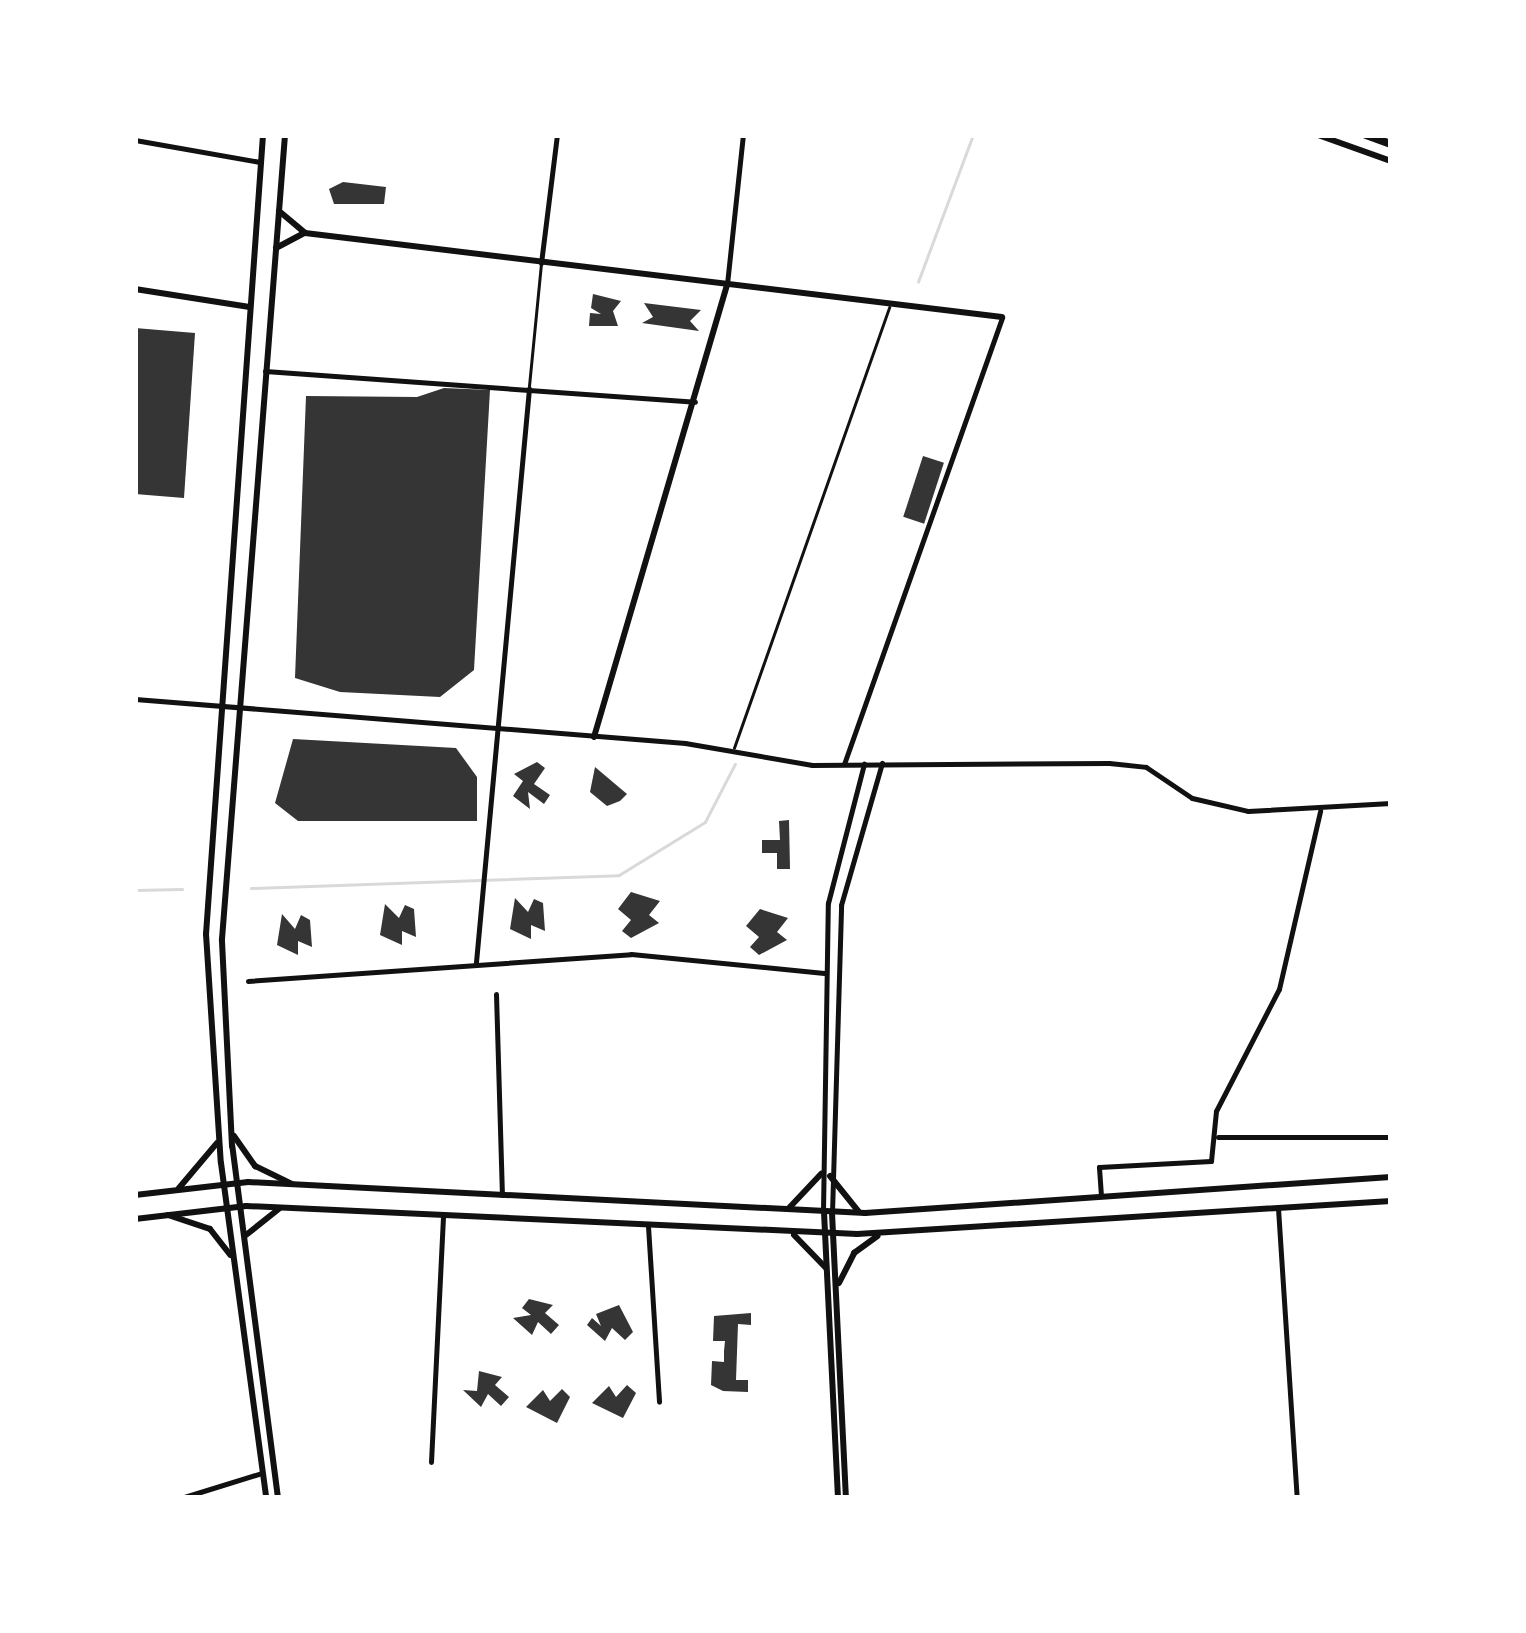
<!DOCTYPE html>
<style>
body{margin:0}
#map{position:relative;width:1526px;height:1633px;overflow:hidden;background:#fff;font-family:"Varela Round",sans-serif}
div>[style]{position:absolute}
.stream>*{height:2.5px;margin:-1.25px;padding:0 1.25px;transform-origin:1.25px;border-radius:1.25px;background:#d9d9d9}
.building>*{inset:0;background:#353535;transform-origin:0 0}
.service>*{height:2.5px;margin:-1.25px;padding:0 1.25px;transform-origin:1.25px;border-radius:1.25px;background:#111}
.minor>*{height:5px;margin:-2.5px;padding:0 2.5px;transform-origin:2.5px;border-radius:2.5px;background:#111}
.tertiary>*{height:6px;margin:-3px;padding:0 3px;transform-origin:3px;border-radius:3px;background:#111}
.secondary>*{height:6px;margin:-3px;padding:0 3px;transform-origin:3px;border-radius:3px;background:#111}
.primary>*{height:8px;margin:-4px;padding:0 4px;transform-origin:4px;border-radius:4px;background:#111}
span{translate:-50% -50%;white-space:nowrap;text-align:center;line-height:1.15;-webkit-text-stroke:8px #fff;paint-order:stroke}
.frame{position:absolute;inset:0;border:138px solid #fff;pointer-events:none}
</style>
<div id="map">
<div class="stream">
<i style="left:918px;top:282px;width:157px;rotate:-69.5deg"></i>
<i style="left:251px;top:888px;width:368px;rotate:-2deg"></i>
<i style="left:619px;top:875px;width:101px;rotate:-31.6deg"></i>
<i style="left:705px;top:822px;width:65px;rotate:-62.7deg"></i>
<i style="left:135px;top:890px;width:47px;rotate:-1.2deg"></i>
</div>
<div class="building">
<i style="clip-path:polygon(343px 182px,386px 187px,384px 204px,334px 204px,329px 189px)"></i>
<i style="clip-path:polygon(593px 294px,621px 301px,613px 311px,618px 326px,589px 326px,590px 313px,601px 314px,591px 308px)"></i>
<i style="clip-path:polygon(644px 303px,701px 310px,690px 321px,699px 331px,642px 323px,653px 317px)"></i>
<i style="clip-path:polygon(135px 328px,195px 333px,184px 498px,135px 494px)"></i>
<i style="clip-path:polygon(444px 388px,490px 390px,474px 670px,440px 697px,340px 692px,295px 678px,306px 396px,417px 397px)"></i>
<i style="left:923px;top:456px;width:22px;height:64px;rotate:18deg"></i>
<i style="clip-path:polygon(293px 739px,456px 748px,477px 777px,477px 821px,298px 821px,275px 803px)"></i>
<i style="clip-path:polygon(537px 762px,545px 768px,534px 784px,550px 795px,544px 804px,528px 792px,530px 809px,513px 796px,523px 781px,514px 774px)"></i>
<i style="clip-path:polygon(595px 767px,627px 794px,620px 801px,607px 806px,590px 792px)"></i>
<i style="clip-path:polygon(789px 820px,790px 869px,777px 869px,777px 853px,762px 853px,762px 840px,780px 840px,779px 821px)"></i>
<i style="clip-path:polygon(631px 892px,660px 901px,649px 915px,659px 923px,631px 938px,622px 931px,631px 920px,618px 909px)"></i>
<i style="clip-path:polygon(515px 898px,528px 912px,534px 899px,543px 903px,545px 931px,531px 925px,531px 939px,510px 929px)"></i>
<i style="clip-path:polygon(385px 904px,399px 918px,405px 905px,414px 909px,416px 937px,402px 931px,402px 945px,380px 935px)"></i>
<i style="clip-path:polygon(760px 909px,788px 918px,777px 932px,787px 940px,759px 955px,750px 947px,759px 937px,746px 926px)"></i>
<i style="clip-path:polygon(282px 914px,295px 929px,301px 915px,310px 920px,312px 947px,298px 941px,298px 955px,277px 945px)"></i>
<i style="clip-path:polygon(529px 1299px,553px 1305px,545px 1313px,559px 1325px,551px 1334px,538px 1322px,532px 1335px,513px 1318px,531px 1315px,522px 1308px)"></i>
<i style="clip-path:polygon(619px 1305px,633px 1332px,625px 1340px,612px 1328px,605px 1341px,587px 1325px,592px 1318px,601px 1326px,596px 1314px)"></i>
<i style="clip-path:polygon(751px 1313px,751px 1325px,738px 1324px,736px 1380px,748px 1380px,748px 1392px,723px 1391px,711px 1385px,712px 1361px,724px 1362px,724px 1351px,725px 1341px,713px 1341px,714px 1316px)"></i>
<i style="clip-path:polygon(479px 1371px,502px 1377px,495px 1385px,509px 1397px,501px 1406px,488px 1394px,481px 1407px,463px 1390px,477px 1391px)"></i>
<i style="clip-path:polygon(627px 1385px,636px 1393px,623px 1418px,592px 1403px,609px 1386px,616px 1397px)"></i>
<i style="clip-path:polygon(562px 1389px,570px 1397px,557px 1423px,526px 1407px,543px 1390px,550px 1401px)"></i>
</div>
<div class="service">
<i style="left:529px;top:386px;width:123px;rotate:-84.4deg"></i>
<i style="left:734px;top:748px;width:467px;rotate:-70.6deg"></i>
</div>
<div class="minor">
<i style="left:135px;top:140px;width:127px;rotate:10deg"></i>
<i style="left:541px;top:263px;width:129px;rotate:-82.9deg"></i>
<i style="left:727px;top:284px;width:150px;rotate:-83.9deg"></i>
<i style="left:265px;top:371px;width:431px;rotate:4.1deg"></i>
<i style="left:135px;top:699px;width:552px;rotate:4.57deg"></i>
<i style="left:685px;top:743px;width:129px;rotate:9.8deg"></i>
<i style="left:812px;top:765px;width:297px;rotate:-0.4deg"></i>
<i style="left:1109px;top:763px;width:37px;rotate:6deg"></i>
<i style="left:1146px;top:767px;width:55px;rotate:34deg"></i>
<i style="left:1192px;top:798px;width:57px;rotate:13.1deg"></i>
<i style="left:1248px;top:811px;width:143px;rotate:-3.2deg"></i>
<i style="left:844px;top:764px;width:474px;rotate:-70.5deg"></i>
<i style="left:476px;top:962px;width:576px;rotate:-84.72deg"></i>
<i style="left:248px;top:981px;width:384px;rotate:-4deg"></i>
<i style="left:631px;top:954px;width:194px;rotate:5.6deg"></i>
<i style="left:496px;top:994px;width:201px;rotate:88.3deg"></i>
<i style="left:1218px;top:1137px;width:173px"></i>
<i style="left:1101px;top:1196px;width:29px;rotate:-94deg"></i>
<i style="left:1099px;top:1167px;width:112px;rotate:-3.1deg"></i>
<i style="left:1211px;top:1161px;width:50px;rotate:-84.3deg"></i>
<i style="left:1216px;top:1111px;width:137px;rotate:-62.7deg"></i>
<i style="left:1279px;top:989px;width:183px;rotate:-77deg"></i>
<i style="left:1278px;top:1208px;width:291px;rotate:86.3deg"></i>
<i style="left:823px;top:1211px;width:308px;rotate:-89.1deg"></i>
<i style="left:828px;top:903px;width:144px;rotate:-75.5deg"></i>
<i style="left:832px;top:1213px;width:308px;rotate:-88.3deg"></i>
<i style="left:841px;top:905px;width:148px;rotate:-73.9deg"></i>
<i style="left:648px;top:1226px;width:176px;rotate:86.4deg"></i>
<i style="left:431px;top:1462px;width:246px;rotate:-87.2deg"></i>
<i style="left:181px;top:1498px;width:85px;rotate:-17.2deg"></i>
</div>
<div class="tertiary">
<i style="left:279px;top:211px;width:34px;rotate:40deg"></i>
<i style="left:305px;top:233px;width:702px;rotate:6.87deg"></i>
<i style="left:276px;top:248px;width:32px;rotate:-28deg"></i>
<i style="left:135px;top:289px;width:116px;rotate:8.9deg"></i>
<i style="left:594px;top:737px;width:472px;rotate:-73.6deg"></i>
<i style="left:830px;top:1176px;width:46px;rotate:51.1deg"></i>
<i style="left:135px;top:1195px;width:114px;rotate:-6.6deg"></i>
<i style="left:248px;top:1182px;width:618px;rotate:2.88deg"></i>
<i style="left:865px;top:1213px;width:527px;rotate:-3.92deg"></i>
<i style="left:789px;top:1208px;width:47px;rotate:-46.7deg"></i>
<i style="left:824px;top:1212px;width:286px;rotate:87.2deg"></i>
<i style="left:832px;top:1213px;width:285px;rotate:87.2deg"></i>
<i style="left:135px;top:1219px;width:112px;rotate:-6.7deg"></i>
<i style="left:246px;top:1206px;width:612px;rotate:2.62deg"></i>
<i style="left:857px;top:1234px;width:535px;rotate:-3.54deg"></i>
<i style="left:794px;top:1235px;width:46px;rotate:45.9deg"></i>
<i style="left:839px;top:1283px;width:34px;rotate:-63deg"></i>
<i style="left:854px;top:1253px;width:29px;rotate:-36deg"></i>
</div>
<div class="secondary">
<i style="left:263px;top:135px;width:801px;rotate:94.08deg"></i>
<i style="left:206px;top:934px;width:229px;rotate:86.3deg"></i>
<i style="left:221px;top:1163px;width:338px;rotate:82.3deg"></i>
<i style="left:1318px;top:135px;width:77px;rotate:19.6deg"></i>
<i style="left:234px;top:1136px;width:37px;rotate:55deg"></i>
<i style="left:255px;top:1166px;width:41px;rotate:25.9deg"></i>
<i style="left:179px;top:1188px;width:59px;rotate:-49.8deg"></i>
<i style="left:168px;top:1215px;width:44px;rotate:18.4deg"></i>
<i style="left:210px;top:1229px;width:33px;rotate:52deg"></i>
<i style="left:246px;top:1235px;width:43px;rotate:-38.5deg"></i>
<i style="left:278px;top:1498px;width:355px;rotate:-97.4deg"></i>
<i style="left:232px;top:1146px;width:207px;rotate:-92.8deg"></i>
<i style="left:222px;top:939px;width:806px;rotate:-85.52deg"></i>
</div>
<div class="primary">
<i style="left:1366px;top:135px;width:27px;rotate:20deg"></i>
</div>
<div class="frame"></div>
</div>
